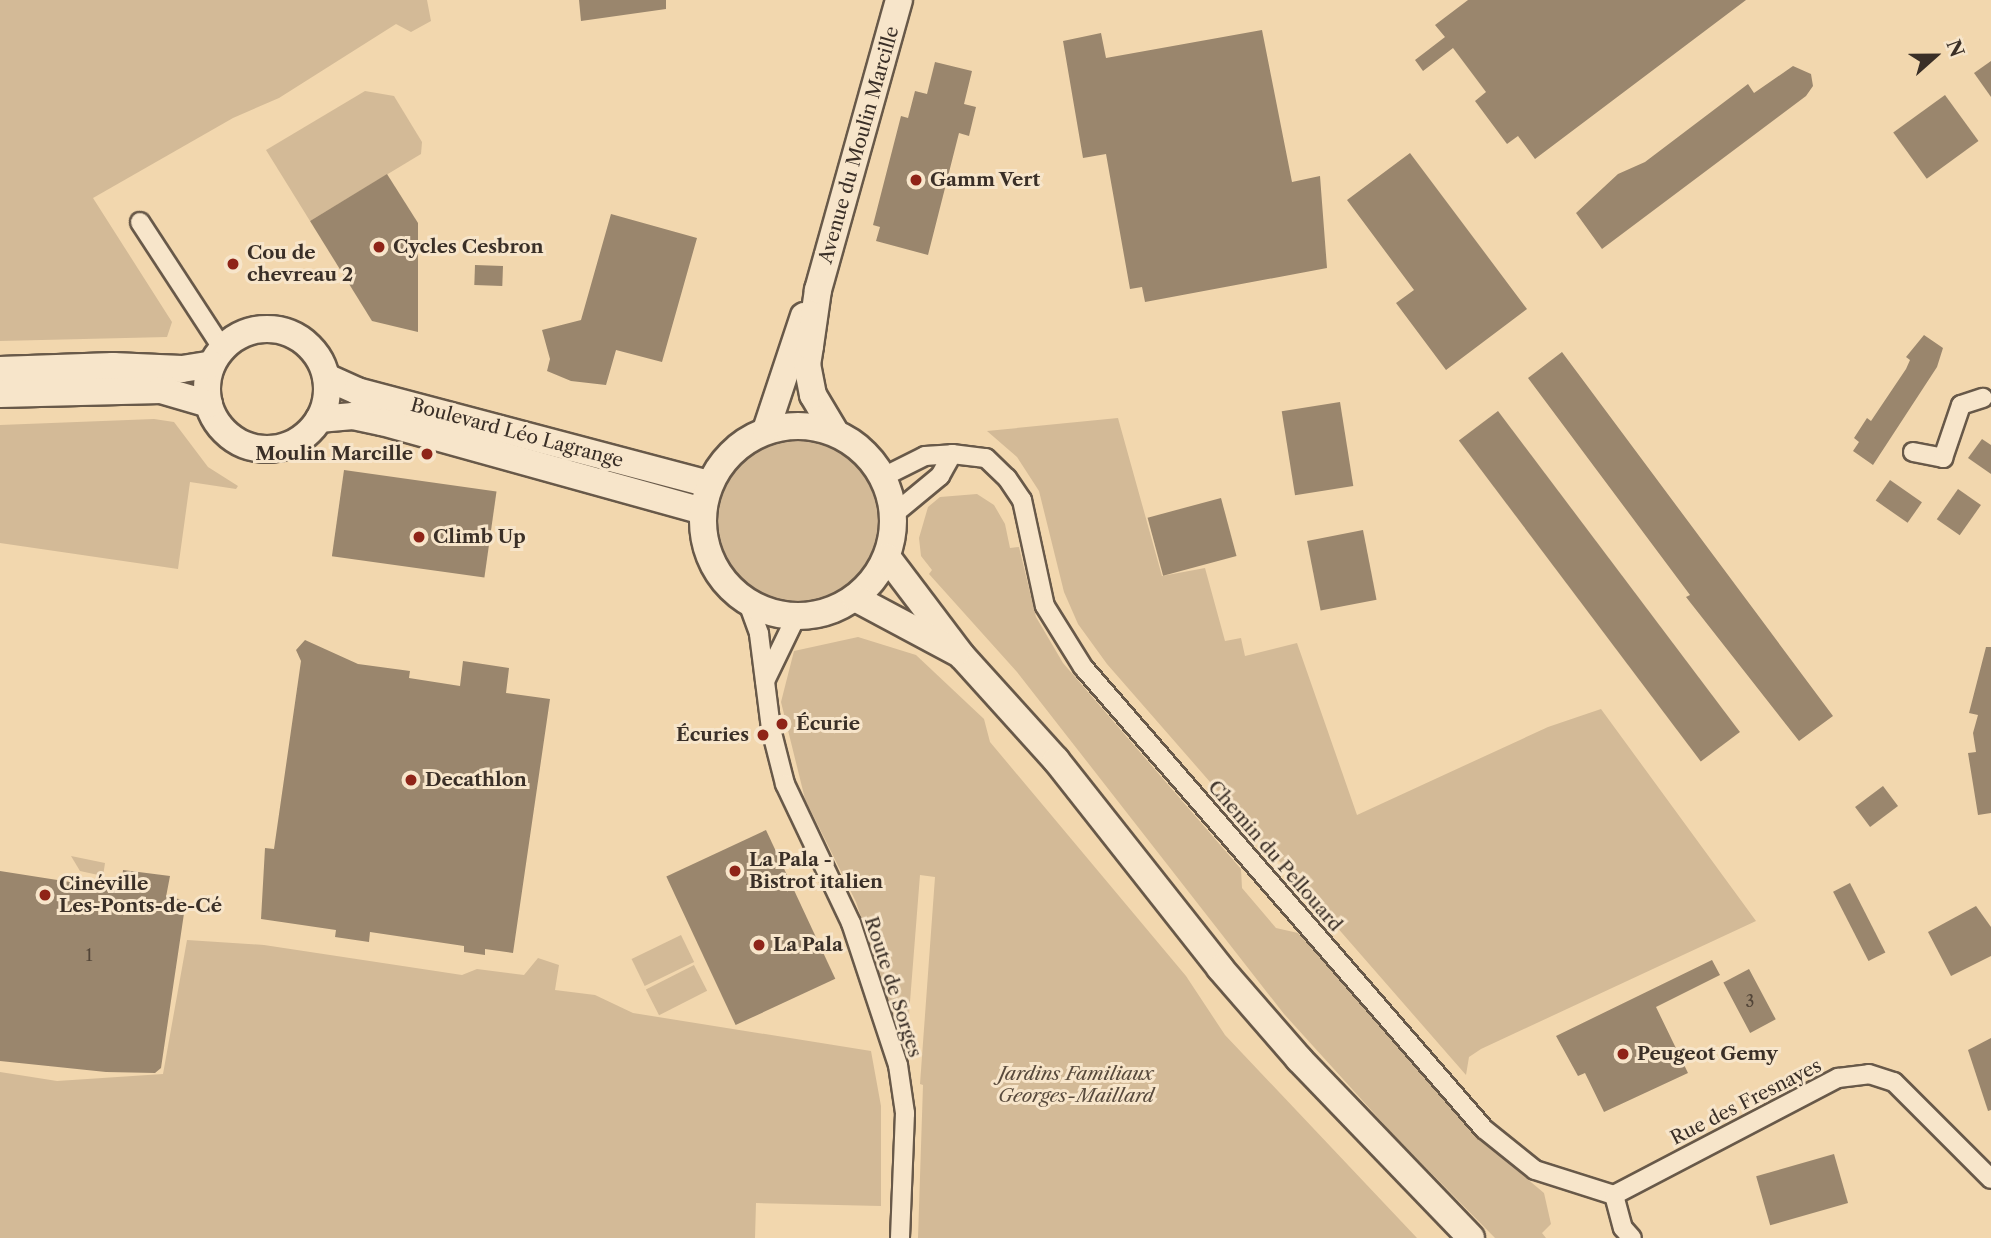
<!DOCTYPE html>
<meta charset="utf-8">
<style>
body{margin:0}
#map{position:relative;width:1991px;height:1238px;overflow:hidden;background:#f2d7ae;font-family:"Libre Caslon Text",serif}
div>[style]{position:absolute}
.green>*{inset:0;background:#d3ba97;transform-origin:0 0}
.round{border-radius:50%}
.building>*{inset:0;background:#9a866d;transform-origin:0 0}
.roads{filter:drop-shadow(2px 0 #685949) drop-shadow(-2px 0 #685949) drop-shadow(0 2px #685949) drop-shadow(0 -2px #685949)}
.street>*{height:18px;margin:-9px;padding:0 9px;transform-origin:9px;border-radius:9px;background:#f7e5ca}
.secondary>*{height:26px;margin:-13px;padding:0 13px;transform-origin:13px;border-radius:13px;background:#f7e5ca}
.secondary>.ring{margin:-13px;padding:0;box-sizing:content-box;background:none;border:26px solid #f7e5ca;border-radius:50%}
.dots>*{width:19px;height:19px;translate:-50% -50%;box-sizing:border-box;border:4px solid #f7e5ca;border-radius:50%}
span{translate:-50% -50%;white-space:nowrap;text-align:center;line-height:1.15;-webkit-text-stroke:6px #f7e5ca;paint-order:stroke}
.number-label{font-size:16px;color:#524538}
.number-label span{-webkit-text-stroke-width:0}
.street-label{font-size:19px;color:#3a2f27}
.poi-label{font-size:19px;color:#3a2f27;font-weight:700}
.left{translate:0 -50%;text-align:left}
.right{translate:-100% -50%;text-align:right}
.park-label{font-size:19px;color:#594b3d;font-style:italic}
.north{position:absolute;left:1900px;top:21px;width:70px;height:70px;-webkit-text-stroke:5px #f7e5ca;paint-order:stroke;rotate:69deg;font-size:19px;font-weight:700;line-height:28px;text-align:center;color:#3a2f27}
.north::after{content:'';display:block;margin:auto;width:24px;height:32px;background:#3a2f27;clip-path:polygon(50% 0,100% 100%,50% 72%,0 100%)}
</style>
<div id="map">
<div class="green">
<i style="clip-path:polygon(0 0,427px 0,431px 21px,411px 32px,396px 24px,279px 98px,233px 118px,93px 198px,172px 322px,167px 337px,0 341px)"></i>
<i style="clip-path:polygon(365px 91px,394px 96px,422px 142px,421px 154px,310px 221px,266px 150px)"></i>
<i style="clip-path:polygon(1118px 418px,1162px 576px,1205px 568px,1225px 641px,1241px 638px,1245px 656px,1297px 643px,1357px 815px,1548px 727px,1601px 709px,1756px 921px,1481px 1049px,1469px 1057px,1466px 1075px,1107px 664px,1078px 624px,1064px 592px,1039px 491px,1017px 457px,987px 431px)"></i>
<i style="clip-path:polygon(154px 419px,174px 422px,208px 467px,238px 486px,236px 489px,190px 482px,178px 569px,0 543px,0 425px)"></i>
<i class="round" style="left:717px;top:439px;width:164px;height:164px"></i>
<i style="clip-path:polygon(977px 494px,994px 505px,1005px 524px,1010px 548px,1019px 547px,1036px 617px,1063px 663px,1241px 869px,1242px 888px,1276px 928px,1298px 933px,1495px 1152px,1544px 1193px,1551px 1224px,1542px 1233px,1546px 1238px,1495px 1238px,1391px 1132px,1284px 1014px,1017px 672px,929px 574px,932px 570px,921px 556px,919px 538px,928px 507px,940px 497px)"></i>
<i style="clip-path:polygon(858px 637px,916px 655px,984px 719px,990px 742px,1186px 976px,1225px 1035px,1417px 1238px,918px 1238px,923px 1085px,920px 1084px,935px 877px,920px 875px,908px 1027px,899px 1030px,856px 902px,805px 799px,781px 702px,794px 651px)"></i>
<i style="clip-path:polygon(71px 856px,105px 863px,103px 876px,80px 871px)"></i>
<i style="left:681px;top:935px;width:30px;height:55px;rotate:64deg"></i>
<i style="clip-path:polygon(187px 940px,264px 945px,462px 975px,477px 969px,524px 975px,538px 958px,559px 965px,555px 990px,595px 995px,633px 1013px,871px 1051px,881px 1106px,881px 1206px,756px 1203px,755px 1238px,0 1238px,0 1072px,57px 1081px,163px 1074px)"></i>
<i style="left:694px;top:965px;width:29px;height:54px;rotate:63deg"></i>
</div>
<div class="building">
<i style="clip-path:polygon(579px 0,666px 0,666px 9px,581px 21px)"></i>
<i style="clip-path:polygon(1468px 0,1746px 0,1535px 159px,1518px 136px,1507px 144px,1475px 101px,1486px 92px,1453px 48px,1423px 71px,1415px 60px,1445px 37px,1435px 25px)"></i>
<i style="clip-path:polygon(1262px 30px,1292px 182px,1320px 176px,1327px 268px,1145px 302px,1142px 287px,1130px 289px,1106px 154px,1083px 158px,1063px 41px,1101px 33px,1106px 58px)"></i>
<i style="clip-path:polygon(1991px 61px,1991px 97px,1974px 73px)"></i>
<i style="clip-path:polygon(935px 62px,972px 71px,964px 104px,976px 107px,969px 136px,959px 133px,928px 255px,876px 241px,880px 227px,873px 225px,901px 116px,908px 118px,915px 91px,927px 94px)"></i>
<i style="clip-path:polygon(1793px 66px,1811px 74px,1813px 86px,1806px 96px,1602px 249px,1576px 213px,1618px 174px,1645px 162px,1748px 84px,1754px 93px)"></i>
<i style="left:1945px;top:95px;width:57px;height:64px;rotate:54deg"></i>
<i style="clip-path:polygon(1410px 153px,1527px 309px,1446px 370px,1396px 303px,1414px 290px,1347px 200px)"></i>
<i style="clip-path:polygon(387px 174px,418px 223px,418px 332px,372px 321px,310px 221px)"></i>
<i style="clip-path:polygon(611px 214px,697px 238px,662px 362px,616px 350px,606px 385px,571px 381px,547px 371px,550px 359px,542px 330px,581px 320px)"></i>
<i style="left:475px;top:265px;width:28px;height:20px;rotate:2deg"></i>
<i style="clip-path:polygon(1924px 335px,1943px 348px,1937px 367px,1873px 465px,1853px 451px,1859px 442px,1854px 438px,1867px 418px,1871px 421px,1906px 369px,1910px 360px,1906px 357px)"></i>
<i style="clip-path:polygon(1562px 352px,1833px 716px,1799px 741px,1686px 597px,1690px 595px,1528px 378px)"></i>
<i style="left:1340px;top:402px;width:85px;height:59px;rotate:81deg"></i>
<i style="left:1498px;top:411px;width:402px;height:49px;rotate:53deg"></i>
<i style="clip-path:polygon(1982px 439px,1991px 445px,1991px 474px,1968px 458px)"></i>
<i style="left:344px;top:470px;width:154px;height:87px;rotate:8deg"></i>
<i style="left:1890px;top:480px;width:39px;height:25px;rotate:35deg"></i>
<i style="left:1958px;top:489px;width:28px;height:37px;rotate:35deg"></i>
<i style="left:1221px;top:498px;width:60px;height:76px;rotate:75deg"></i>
<i style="left:1363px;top:530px;width:71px;height:57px;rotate:79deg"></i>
<i style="clip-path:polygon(305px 640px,358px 664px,410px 671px,409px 678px,460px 686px,463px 661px,509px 668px,506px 693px,550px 699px,513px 953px,485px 949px,485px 955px,464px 952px,464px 946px,370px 932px,369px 942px,335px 937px,336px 930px,261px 919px,265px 848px,274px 849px,301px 661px,296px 650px)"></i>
<i style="clip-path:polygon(1986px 647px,1991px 647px,1991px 813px,1978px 815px,1968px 753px,1976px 752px,1973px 733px,1978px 715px,1969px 713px)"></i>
<i style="left:1883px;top:786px;width:25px;height:35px;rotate:53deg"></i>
<i style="left:766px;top:830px;width:164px;height:110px;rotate:65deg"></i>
<i style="clip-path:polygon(123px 870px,170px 876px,166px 897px,186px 900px,161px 1068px,155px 1073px,106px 1072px,0 1061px,0 871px,121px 890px)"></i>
<i style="left:1850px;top:883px;width:78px;height:19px;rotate:63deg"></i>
<i style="clip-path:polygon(1976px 906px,1991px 927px,1991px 956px,1951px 976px,1928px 932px)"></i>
<i style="clip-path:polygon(1712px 960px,1720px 975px,1656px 1007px,1688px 1073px,1604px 1112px,1585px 1073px,1578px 1076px,1556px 1036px)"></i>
<i style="left:1749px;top:969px;width:57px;height:29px;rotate:62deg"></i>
<i style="clip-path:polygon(1991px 1038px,1991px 1110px,1988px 1111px,1968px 1050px)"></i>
<i style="left:1834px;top:1154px;width:51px;height:81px;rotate:74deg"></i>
</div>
<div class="roads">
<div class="street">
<i style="left:140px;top:222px;width:150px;rotate:56.9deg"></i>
<i style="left:1913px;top:452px;width:31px;rotate:11deg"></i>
<i style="left:1943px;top:458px;width:56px;rotate:-71.2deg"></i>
<i style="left:1961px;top:405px;width:23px;rotate:-18deg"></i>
<i style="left:883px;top:477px;width:47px;rotate:-26.6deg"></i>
<i style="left:925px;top:456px;width:27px;rotate:-4deg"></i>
<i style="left:952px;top:454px;width:34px;rotate:7deg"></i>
<i style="left:986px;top:458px;width:29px;rotate:44deg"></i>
<i style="left:1007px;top:478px;width:27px;rotate:56deg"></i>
<i style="left:1022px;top:500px;width:108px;rotate:77.8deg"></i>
<i style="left:1045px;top:606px;width:72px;rotate:58.1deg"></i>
<i style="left:1083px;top:667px;width:612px;rotate:49.04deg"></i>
<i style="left:1484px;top:1129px;width:65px;rotate:38.8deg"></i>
<i style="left:1535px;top:1170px;width:83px;rotate:17.6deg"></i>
<i style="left:894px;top:514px;width:60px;rotate:-39.6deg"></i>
<i style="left:940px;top:476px;width:25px;rotate:-61deg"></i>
<i style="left:748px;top:603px;width:33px;rotate:70deg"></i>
<i style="left:759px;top:634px;width:96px;rotate:82.8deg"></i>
<i style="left:771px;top:729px;width:57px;rotate:75.7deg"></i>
<i style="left:785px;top:784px;width:154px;rotate:64.6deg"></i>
<i style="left:851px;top:923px;width:150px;rotate:71.7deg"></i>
<i style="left:898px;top:1065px;width:49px;rotate:81.7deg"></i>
<i style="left:905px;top:1113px;width:125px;rotate:92.3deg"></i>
<i style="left:765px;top:681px;width:71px;rotate:-64.2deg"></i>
<i style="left:1614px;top:1195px;width:253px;rotate:-27.6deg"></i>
<i style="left:1838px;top:1078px;width:31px;rotate:-7deg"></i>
<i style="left:1869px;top:1074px;width:26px;rotate:18deg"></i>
<i style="left:1894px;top:1082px;width:137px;rotate:45deg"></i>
<i style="left:1614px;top:1195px;width:34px;rotate:75deg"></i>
<i style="left:1623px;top:1228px;width:13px;rotate:48deg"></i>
</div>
<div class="secondary">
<i class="ring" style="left:207px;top:329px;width:94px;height:94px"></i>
<i style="left:0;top:370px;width:113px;rotate:-2deg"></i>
<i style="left:113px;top:366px;width:69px;rotate:2.5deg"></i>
<i style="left:182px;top:369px;width:30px;rotate:-9deg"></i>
<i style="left:326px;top:377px;width:34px;rotate:24deg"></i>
<i style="left:357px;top:391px;width:365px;rotate:14.8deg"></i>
<i style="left:0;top:394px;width:161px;rotate:-1.4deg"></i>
<i style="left:161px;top:390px;width:50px;rotate:16.3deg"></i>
<i style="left:319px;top:419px;width:34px;rotate:-5deg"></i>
<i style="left:353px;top:416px;width:30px;rotate:12deg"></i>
<i style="left:382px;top:422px;width:332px;rotate:15.5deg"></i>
<i class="ring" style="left:703px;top:426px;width:164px;height:164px"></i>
<i style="left:766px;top:430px;width:120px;rotate:-71.6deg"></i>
<i style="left:835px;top:432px;width:43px;rotate:-120.7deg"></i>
<i style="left:813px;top:395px;width:31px;rotate:-101deg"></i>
<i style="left:807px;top:365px;width:19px;rotate:-81deg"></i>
<i style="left:810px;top:346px;width:57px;rotate:-81.9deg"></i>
<i style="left:818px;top:290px;width:301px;rotate:-74.4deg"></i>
<i style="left:887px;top:557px;width:124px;rotate:52.9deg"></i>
<i style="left:962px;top:656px;width:140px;rotate:47.9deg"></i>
<i style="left:1056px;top:760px;width:265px;rotate:51.7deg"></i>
<i style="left:1220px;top:968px;width:121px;rotate:49deg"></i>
<i style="left:1299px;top:1059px;width:248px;rotate:46.1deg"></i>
<i style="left:855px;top:598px;width:115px;rotate:28.1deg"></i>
</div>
</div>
<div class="dots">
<i style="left:916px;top:180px;background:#8f2418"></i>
<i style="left:379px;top:247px;background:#8f2418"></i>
<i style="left:233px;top:264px;background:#8f2418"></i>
<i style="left:427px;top:454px;background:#8f2418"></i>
<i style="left:419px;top:537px;background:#8f2418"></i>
<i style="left:782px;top:724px;background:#8f2418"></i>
<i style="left:763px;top:735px;background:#8f2418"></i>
<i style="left:411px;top:780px;background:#8f2418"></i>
<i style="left:735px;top:871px;background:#8f2418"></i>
<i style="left:45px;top:895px;background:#8f2418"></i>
<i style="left:759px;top:945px;background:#8f2418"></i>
<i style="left:1623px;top:1054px;background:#8f2418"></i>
</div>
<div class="number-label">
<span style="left:89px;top:955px">1</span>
<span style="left:1750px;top:1001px">3</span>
</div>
<div class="street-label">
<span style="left:859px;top:145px;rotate:-74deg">Avenue du Moulin Marcille</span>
<span style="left:517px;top:433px;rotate:15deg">Boulevard Léo Lagrange</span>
<span style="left:1275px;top:856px;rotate:49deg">Chemin du Pellouard</span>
<span style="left:893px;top:987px;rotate:72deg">Route de Sorges</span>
<span style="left:1746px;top:1102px;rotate:-27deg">Rue des Fresnayes</span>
</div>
<div class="poi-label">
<span class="left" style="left:930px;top:180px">Gamm Vert</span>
<span class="left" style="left:393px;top:247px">Cycles Cesbron</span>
<span class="left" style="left:247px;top:264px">Cou de<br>chevreau 2</span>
<span class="right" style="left:413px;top:454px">Moulin Marcille</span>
<span class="left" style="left:433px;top:537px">Climb Up</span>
<span class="left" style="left:796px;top:724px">Écurie</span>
<span class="right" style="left:749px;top:735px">Écuries</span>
<span class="left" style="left:425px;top:780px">Decathlon</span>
<span class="left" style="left:749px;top:871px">La Pala -<br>Bistrot italien</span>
<span class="left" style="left:59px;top:895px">Cinéville<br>Les-Ponts-de-Cé</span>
<span class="left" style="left:773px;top:945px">La Pala</span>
<span class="left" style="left:1637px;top:1054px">Peugeot Gemy</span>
</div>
<div class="park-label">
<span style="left:1076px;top:1085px">Jardins Familiaux<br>Georges-Maillard</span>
</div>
<div class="north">N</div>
</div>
